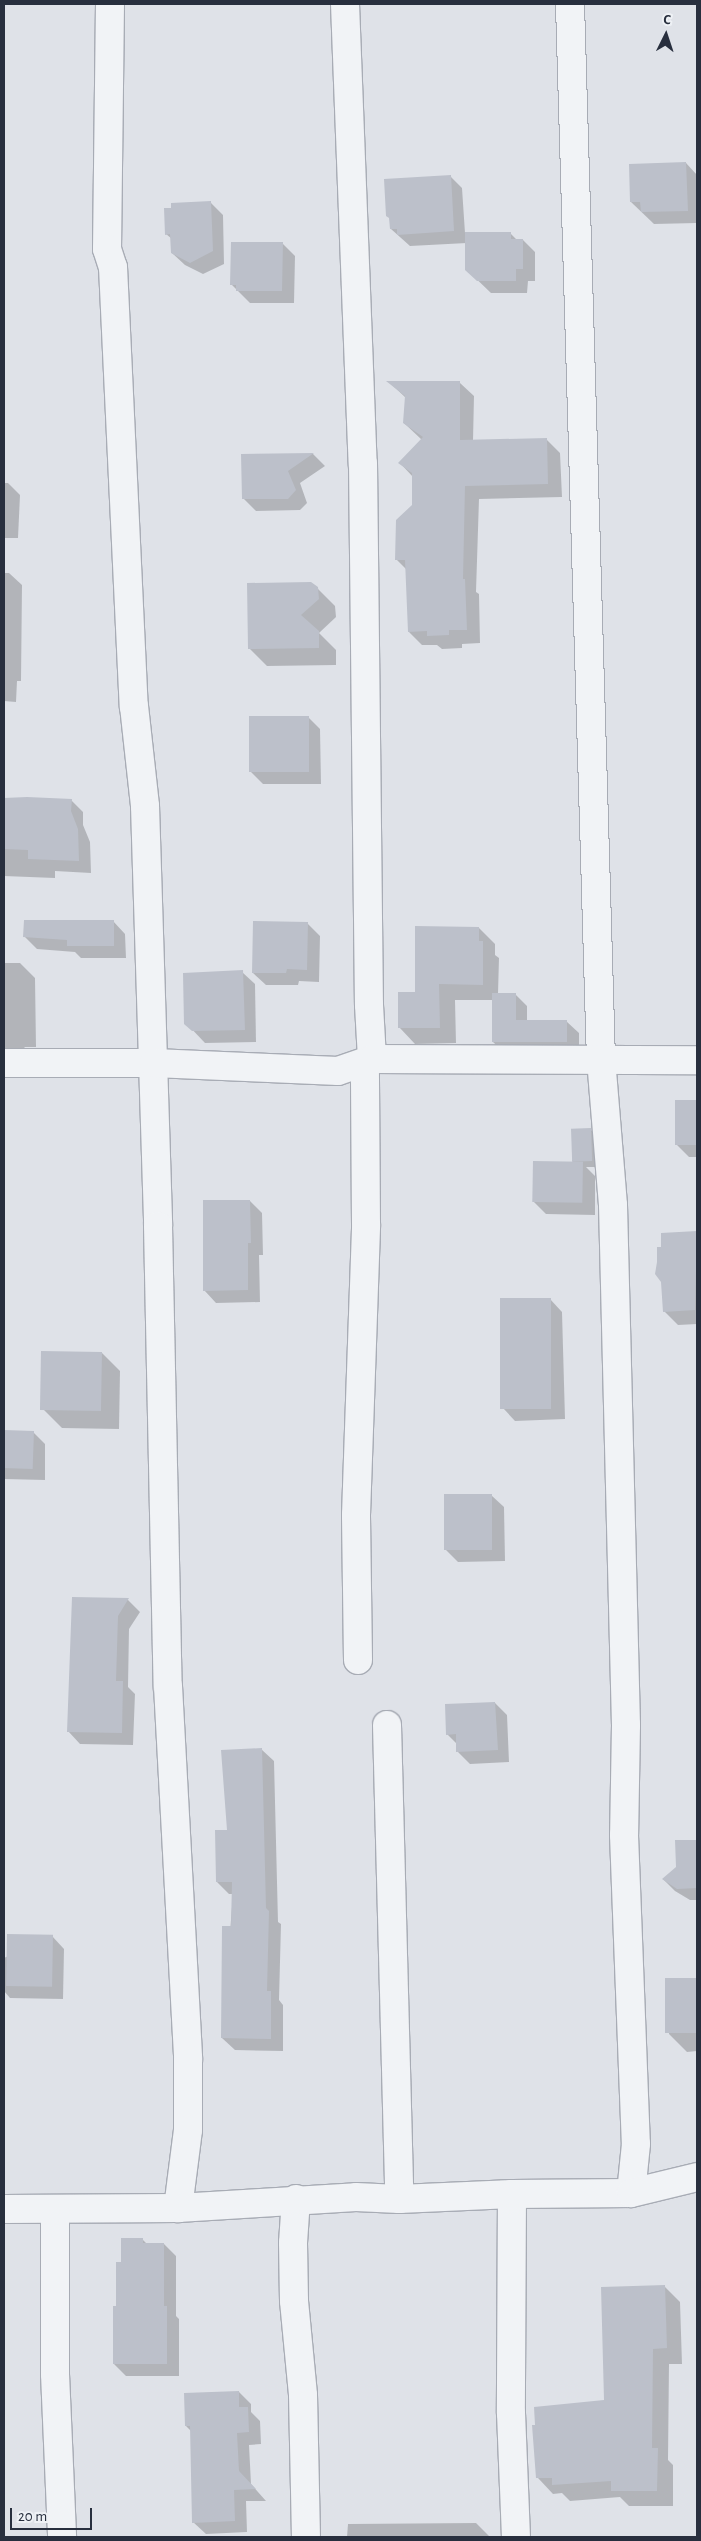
<!DOCTYPE html>
<meta charset="utf-8">
<style>
body{margin:0}
#map{position:relative;width:701px;height:2541px;overflow:hidden;background:#dfe2e8;font-family:"Alegreya Sans",sans-serif}
div>[style]{position:absolute}
.shadow>*{inset:0;background:#0003}
.building>*{inset:0;background:#bcc0ca;transform-origin:0 0}
.roads{filter:drop-shadow(1px 0 #a8acb5) drop-shadow(-1px 0 #a8acb5) drop-shadow(0 1px #a8acb5) drop-shadow(0 -1px #a8acb5)}
.minor>*{height:28px;margin:-14px;padding:0 14px;transform-origin:14px;border-radius:14px;background:#f1f3f6}
span{translate:-50% -50%;white-space:nowrap;text-align:center;line-height:1.15;-webkit-text-stroke:5px #eef1f5;paint-order:stroke}
.frame{position:absolute;inset:0;border:5px solid #282f3e;pointer-events:none}
.north{position:absolute;left:641px;top:10px;width:50px;height:50px;-webkit-text-stroke:4px #eef1f5;paint-order:stroke;rotate:4deg;font-size:14px;font-weight:700;line-height:20px;text-align:center;color:#282f3e}
.north::after{content:'';display:block;margin:auto;width:18px;height:22px;background:#282f3e;clip-path:polygon(50% 0,100% 100%,50% 72%,0 100%)}
.scale{position:absolute;left:10px;top:2508px;width:82px;height:22px;box-sizing:border-box;border:2px solid #282f3e;border-top:0;padding-left:6px;font-size:15px;line-height:18px;white-space:nowrap;color:#282f3e;-webkit-text-stroke:4px #eef1f5;paint-order:stroke}
</style>
<div id="map">
<div class="shadow">
<i style="clip-path:polygon(686px 163px,697px 175px,697px 223px,654px 224px,631px 202px)"></i>
<i style="clip-path:polygon(450px 176px,462px 188px,465px 233px,511px 234px,517px 240px,523px 240px,535px 252px,535px 281px,528px 281px,527px 293px,491px 293px,467px 270px,467px 243px,410px 246px,391px 229px)"></i>
<i style="clip-path:polygon(211px 203px,223px 215px,224px 264px,203px 274px,185px 265px,172px 253px,172px 239px,166px 234px)"></i>
<i style="clip-path:polygon(283px 244px,295px 256px,294px 303px,250px 303px,231px 284px)"></i>
<i style="clip-path:polygon(389px 382px,460px 383px,474px 396px,473px 441px,546px 439px,560px 453px,562px 497px,479px 499px,476px 592px,479px 594px,480px 643px,462px 644px,462px 648px,442px 649px,437px 645px,422px 645px,409px 632px,407px 570px,396px 559px,413px 505px,413px 477px,400px 463px,422px 440px,404px 423px,406px 398px)"></i>
<i style="clip-path:polygon(313px 454px,325px 466px,300px 483px,307px 503px,300px 510px,256px 511px,243px 498px,243px 455px)"></i>
<i style="clip-path:polygon(4px 483px,8px 483px,20px 495px,18px 538px,4px 538px)"></i>
<i style="clip-path:polygon(4px 573px,9px 573px,22px 585px,21px 681px,17px 681px,16px 702px,4px 701px)"></i>
<i style="clip-path:polygon(317px 588px,335px 606px,336px 617px,319px 633px,336px 650px,336px 665px,267px 666px,249px 648px)"></i>
<i style="clip-path:polygon(308px 717px,320px 729px,321px 784px,263px 784px,251px 772px)"></i>
<i style="clip-path:polygon(4px 799px,71px 800px,83px 812px,83px 825px,90px 842px,91px 873px,55px 871px,55px 878px,4px 876px)"></i>
<i style="clip-path:polygon(113px 921px,125px 934px,126px 958px,81px 958px,75px 952px,37px 949px,25px 937px)"></i>
<i style="clip-path:polygon(307px 923px,320px 936px,319px 982px,299px 981px,298px 985px,266px 985px,253px 973px)"></i>
<i style="clip-path:polygon(479px 928px,495px 944px,495px 955px,499px 958px,498px 994px,515px 994px,527px 1006px,527px 1021px,566px 1021px,579px 1033px,579px 1054px,506px 1054px,493px 1042px,493px 1000px,455px 1000px,456px 1043px,415px 1044px,399px 1027px,416px 993px)"></i>
<i style="clip-path:polygon(4px 963px,20px 963px,35px 978px,36px 1047px,25px 1047px,7px 1067px,4px 1065px)"></i>
<i style="clip-path:polygon(242px 972px,255px 984px,256px 1042px,205px 1043px,186px 1023px)"></i>
<i style="clip-path:polygon(676px 1102px,697px 1102px,697px 1157px,689px 1157px,676px 1144px)"></i>
<i style="clip-path:polygon(590px 1129px,597px 1136px,597px 1167px,586px 1167px,595px 1176px,595px 1215px,546px 1214px,533px 1201px,574px 1163px,572px 1161px)"></i>
<i style="clip-path:polygon(250px 1201px,262px 1213px,263px 1255px,259px 1255px,260px 1302px,216px 1303px,204px 1290px)"></i>
<i style="clip-path:polygon(697px 1233px,697px 1324px,678px 1325px,664px 1311px,662px 1234px)"></i>
<i style="clip-path:polygon(550px 1299px,562px 1312px,565px 1419px,515px 1421px,503px 1408px)"></i>
<i style="clip-path:polygon(102px 1353px,120px 1371px,119px 1429px,62px 1428px,44px 1410px)"></i>
<i style="clip-path:polygon(4px 1432px,33px 1432px,45px 1444px,45px 1480px,4px 1479px)"></i>
<i style="clip-path:polygon(491px 1495px,504px 1507px,505px 1561px,458px 1562px,446px 1550px)"></i>
<i style="clip-path:polygon(73px 1599px,128px 1600px,140px 1612px,129px 1629px,128px 1687px,135px 1694px,133px 1745px,80px 1744px,68px 1731px)"></i>
<i style="clip-path:polygon(495px 1703px,507px 1715px,509px 1762px,470px 1764px,458px 1752px,457px 1744px,447px 1734px)"></i>
<i style="clip-path:polygon(261px 1749px,274px 1761px,278px 1922px,281px 1924px,279px 2000px,283px 2005px,283px 2051px,235px 2050px,222px 2038px,233px 1894px,229px 1894px,217px 1882px,228px 1831px)"></i>
<i style="clip-path:polygon(697px 1841px,697px 1900px,690px 1900px,675px 1891px,663px 1879px,677px 1868px,677px 1842px)"></i>
<i style="clip-path:polygon(52px 1936px,64px 1949px,63px 1999px,10px 1998px,4px 1991px,4px 1958px)"></i>
<i style="clip-path:polygon(697px 1979px,697px 2051px,687px 2052px,669px 2034px,667px 1980px)"></i>
<i style="clip-path:polygon(143px 2240px,147px 2244px,164px 2244px,176px 2256px,176px 2316px,179px 2319px,179px 2376px,126px 2376px,114px 2364px,122px 2263px)"></i>
<i style="clip-path:polygon(664px 2286px,680px 2302px,682px 2364px,669px 2364px,668px 2460px,673px 2465px,673px 2506px,629px 2506px,620px 2497px,570px 2501px,562px 2493px,553px 2494px,538px 2478px,605px 2402px)"></i>
<i style="clip-path:polygon(239px 2392px,251px 2404px,251px 2412px,260px 2421px,261px 2444px,249px 2445px,251px 2484px,266px 2501px,246px 2501px,247px 2532px,206px 2534px,193px 2522px,191px 2431px,186px 2426px)"></i>
<i style="clip-path:polygon(476px 2523px,490px 2537px,347px 2537px,348px 2524px)"></i>
</div>
<div class="building">
<i style="clip-path:polygon(686px 162px,688px 211px,641px 212px,640px 202px,630px 202px,629px 164px)"></i>
<i style="clip-path:polygon(451px 175px,454px 231px,397px 235px,397px 229px,390px 229px,389px 218px,386px 216px,384px 179px)"></i>
<i style="clip-path:polygon(211px 201px,213px 251px,190px 263px,171px 253px,170px 234px,165px 235px,164px 208px,171px 208px,171px 203px)"></i>
<i style="clip-path:polygon(465px 232px,511px 232px,511px 239px,523px 239px,523px 269px,516px 269px,516px 281px,477px 281px,465px 270px)"></i>
<i style="clip-path:polygon(231px 242px,283px 242px,282px 291px,236px 291px,236px 285px,230px 285px)"></i>
<i style="clip-path:polygon(386px 381px,460px 381px,460px 440px,547px 438px,548px 484px,465px 486px,463px 579px,465px 579px,467px 630px,449px 630px,449px 635px,427px 636px,427px 631px,408px 632px,405px 560px,395px 560px,396px 520px,412px 505px,412px 473px,398px 463px,423px 437px,403px 423px,405px 396px)"></i>
<i style="clip-path:polygon(314px 453px,288px 471px,296px 490px,288px 499px,242px 499px,241px 454px)"></i>
<i style="clip-path:polygon(311px 582px,318px 587px,319px 599px,301px 615px,319px 631px,319px 648px,248px 649px,247px 583px)"></i>
<i style="left:249px;top:716px;width:60px;height:56px"></i>
<i style="clip-path:polygon(27px 797px,72px 799px,71px 811px,78px 829px,79px 861px,28px 859px,28px 850px,4px 849px,4px 798px)"></i>
<i style="clip-path:polygon(24px 920px,114px 920px,114px 946px,67px 946px,67px 940px,23px 937px)"></i>
<i style="clip-path:polygon(253px 921px,308px 922px,307px 970px,287px 969px,286px 973px,252px 973px)"></i>
<i style="clip-path:polygon(415px 926px,479px 927px,479px 941px,483px 941px,483px 985px,439px 984px,440px 1028px,398px 1028px,398px 992px,415px 992px)"></i>
<i style="clip-path:polygon(243px 970px,245px 1030px,192px 1031px,184px 1024px,183px 973px)"></i>
<i style="clip-path:polygon(492px 993px,516px 993px,516px 1020px,567px 1020px,567px 1042px,492px 1042px)"></i>
<i style="left:675px;top:1100px;width:22px;height:45px"></i>
<i style="left:591px;top:1128px;width:33px;height:20px;rotate:88deg"></i>
<i style="left:533px;top:1161px;width:50px;height:41px;rotate:1deg"></i>
<i style="clip-path:polygon(203px 1200px,250px 1200px,251px 1243px,248px 1243px,248px 1290px,203px 1291px)"></i>
<i style="clip-path:polygon(697px 1231px,695px 1310px,663px 1312px,661px 1282px,655px 1274px,657px 1262px,657px 1247px,661px 1247px,661px 1233px)"></i>
<i style="left:500px;top:1298px;width:51px;height:111px"></i>
<i style="left:41px;top:1351px;width:61px;height:59px;rotate:1deg"></i>
<i style="left:4px;top:1430px;width:30px;height:38px;rotate:2deg"></i>
<i style="left:444px;top:1494px;width:48px;height:56px"></i>
<i style="clip-path:polygon(72px 1597px,129px 1598px,118px 1616px,116px 1681px,123px 1681px,122px 1733px,67px 1732px)"></i>
<i style="clip-path:polygon(495px 1702px,498px 1750px,456px 1752px,456px 1734px,446px 1735px,445px 1704px)"></i>
<i style="clip-path:polygon(262px 1748px,266px 1908px,269px 1911px,267px 1991px,271px 1991px,271px 2039px,221px 2038px,222px 1926px,231px 1926px,232px 1882px,216px 1882px,215px 1830px,227px 1830px,221px 1750px)"></i>
<i style="clip-path:polygon(675px 1840px,697px 1840px,697px 1888px,677px 1889px,662px 1879px,676px 1867px)"></i>
<i style="left:7px;top:1934px;width:46px;height:52px;rotate:1deg"></i>
<i style="left:697px;top:1978px;width:55px;height:32px;rotate:90deg"></i>
<i style="clip-path:polygon(121px 2238px,143px 2238px,143px 2243px,164px 2243px,164px 2306px,167px 2306px,167px 2364px,113px 2364px,113px 2306px,116px 2306px,116px 2262px,121px 2262px)"></i>
<i style="clip-path:polygon(665px 2285px,667px 2348px,653px 2349px,652px 2448px,658px 2448px,657px 2491px,611px 2491px,611px 2481px,552px 2485px,552px 2478px,536px 2478px,532px 2425px,535px 2425px,534px 2407px,604px 2400px,601px 2287px)"></i>
<i style="clip-path:polygon(239px 2391px,239px 2407px,248px 2407px,249px 2432px,237px 2433px,239px 2471px,256px 2489px,234px 2490px,235px 2521px,192px 2523px,190px 2426px,185px 2426px,184px 2393px)"></i>
</div>
<div class="roads">
<div class="minor">
<i style="left:110px;top:4px;width:245px;rotate:90.7deg"></i>
<i style="left:107px;top:249px;width:19px;rotate:72deg"></i>
<i style="left:113px;top:267px;width:440px;rotate:87.3deg"></i>
<i style="left:134px;top:706px;width:101px;rotate:83.7deg"></i>
<i style="left:145px;top:806px;width:420px;rotate:88.2deg"></i>
<i style="left:158px;top:1226px;width:460px;rotate:88.8deg"></i>
<i style="left:168px;top:1686px;width:374px;rotate:86.9deg"></i>
<i style="left:188px;top:2059px;width:71px;rotate:90deg"></i>
<i style="left:188px;top:2130px;width:79px;rotate:97.3deg"></i>
<i style="left:345px;top:4px;width:459px;rotate:87.8deg"></i>
<i style="left:363px;top:463px;width:542px;rotate:89.37deg"></i>
<i style="left:369px;top:1005px;width:54px;rotate:86.8deg"></i>
<i style="left:570px;top:4px;width:1055px;rotate:88.32deg"></i>
<i style="left:601px;top:1059px;width:146px;rotate:85.3deg"></i>
<i style="left:613px;top:1205px;width:520px;rotate:88.57deg"></i>
<i style="left:626px;top:1725px;width:110px;rotate:91deg"></i>
<i style="left:624px;top:1835px;width:309px;rotate:87.8deg"></i>
<i style="left:636px;top:2144px;width:49px;rotate:95.8deg"></i>
<i style="left:4px;top:1063px;width:150px"></i>
<i style="left:154px;top:1063px;width:184px;rotate:2.5deg"></i>
<i style="left:338px;top:1071px;width:36px;rotate:-19deg"></i>
<i style="left:372px;top:1059px;width:325px;rotate:0.2deg"></i>
<i style="left:358px;top:1660px;width:145px;rotate:-90.8deg"></i>
<i style="left:356px;top:1515px;width:291px;rotate:-88deg"></i>
<i style="left:366px;top:1224px;width:161px;rotate:-90.4deg"></i>
<i style="left:387px;top:1725px;width:474px;rotate:88.5deg"></i>
<i style="left:512px;top:2194px;width:219px;rotate:90.3deg"></i>
<i style="left:511px;top:2413px;width:124px;rotate:87.7deg"></i>
<i style="left:296px;top:2199px;width:44px;rotate:93.9deg"></i>
<i style="left:293px;top:2243px;width:58px;rotate:89deg"></i>
<i style="left:294px;top:2301px;width:94px;rotate:84.5deg"></i>
<i style="left:303px;top:2395px;width:142px;rotate:88.8deg"></i>
<i style="left:4px;top:2209px;width:174px;rotate:-0.3deg"></i>
<i style="left:178px;top:2208px;width:178px;rotate:-3.5deg"></i>
<i style="left:356px;top:2197px;width:43px;rotate:2.7deg"></i>
<i style="left:399px;top:2199px;width:113px;rotate:-2.5deg"></i>
<i style="left:512px;top:2194px;width:119px;rotate:-0.5deg"></i>
<i style="left:631px;top:2193px;width:68px;rotate:-13.6deg"></i>
<i style="left:55px;top:2210px;width:164px;rotate:90deg"></i>
<i style="left:55px;top:2374px;width:163px;rotate:87.5deg"></i>
</div>
</div>
<div class="frame"></div>
<div class="north">С</div>
<div class="scale">20 m</div>
</div>
